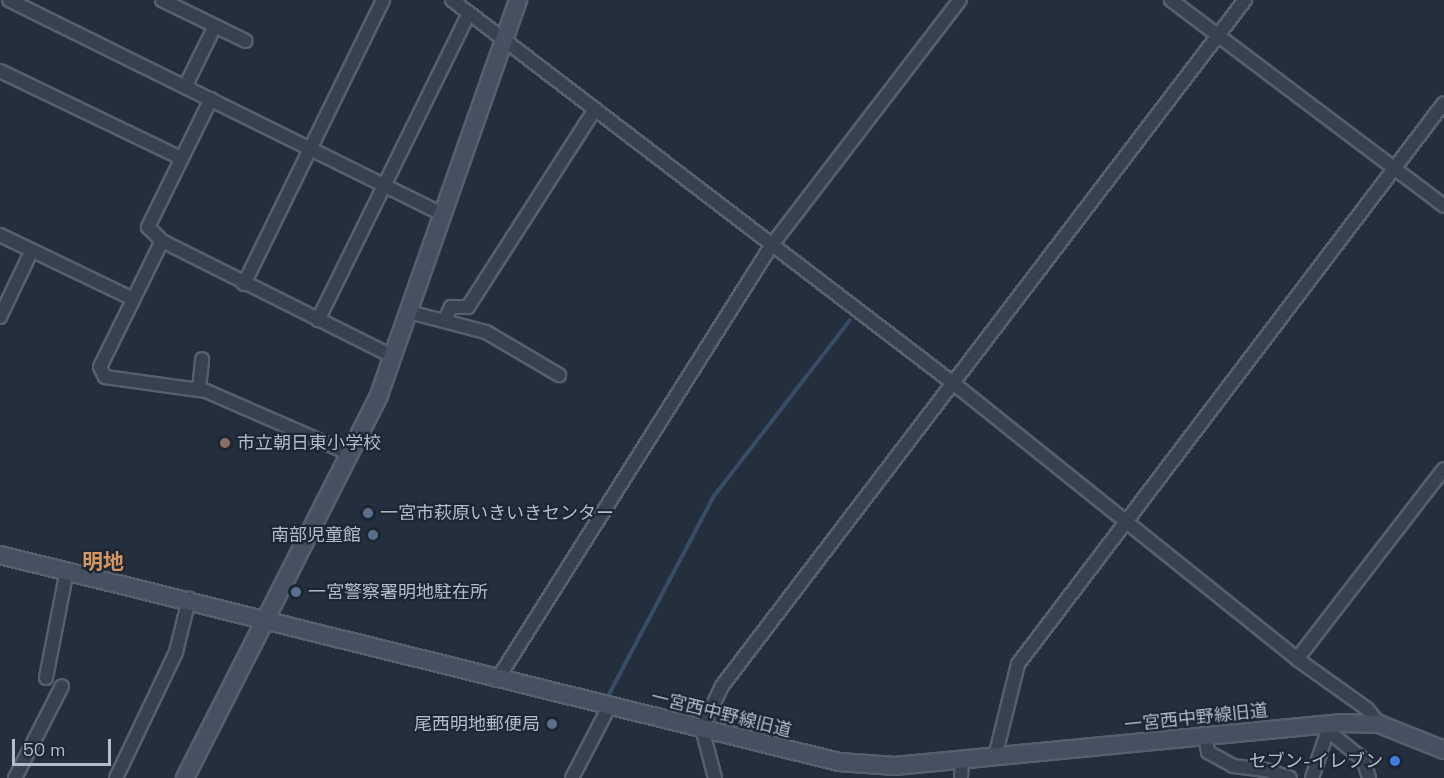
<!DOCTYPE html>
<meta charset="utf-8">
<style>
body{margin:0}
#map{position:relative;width:1444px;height:778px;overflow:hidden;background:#242f3e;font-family:"Space Grotesk","Noto Sans JP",sans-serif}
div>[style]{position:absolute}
.stream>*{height:4px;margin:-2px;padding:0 2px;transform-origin:2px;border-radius:2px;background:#394c67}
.roads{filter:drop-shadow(2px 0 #565f6c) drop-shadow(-2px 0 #565f6c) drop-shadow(0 2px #565f6c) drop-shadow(0 -2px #565f6c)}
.street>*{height:12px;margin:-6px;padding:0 6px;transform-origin:6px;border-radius:6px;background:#38414e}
.secondary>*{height:16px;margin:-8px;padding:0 8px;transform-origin:8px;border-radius:8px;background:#465061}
.dots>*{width:16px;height:16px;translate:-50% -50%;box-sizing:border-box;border:3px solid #1d2633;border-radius:50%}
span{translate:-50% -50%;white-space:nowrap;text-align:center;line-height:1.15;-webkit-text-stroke:4.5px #1d2633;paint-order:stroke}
.poi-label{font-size:18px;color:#b4bcc9}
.left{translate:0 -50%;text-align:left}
.right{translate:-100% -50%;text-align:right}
.street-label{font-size:18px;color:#b4bcc9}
.quarter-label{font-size:21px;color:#d59563;font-weight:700}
.scale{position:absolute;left:12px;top:739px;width:99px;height:27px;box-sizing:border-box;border:3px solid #b4bcc9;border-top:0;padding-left:8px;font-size:18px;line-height:21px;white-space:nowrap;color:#b4bcc9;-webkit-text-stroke:4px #1d2633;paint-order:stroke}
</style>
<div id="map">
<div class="stream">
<i style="left:607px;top:698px;width:229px;rotate:-62.1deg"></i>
<i style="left:714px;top:496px;width:222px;rotate:-52.3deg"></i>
</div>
<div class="roads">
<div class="street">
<i style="left:9px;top:0;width:485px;rotate:26.3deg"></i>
<i style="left:162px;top:0;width:59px;rotate:26.1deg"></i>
<i style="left:215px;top:26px;width:68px;rotate:116.2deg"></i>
<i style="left:452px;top:0;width:631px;rotate:37.4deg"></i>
<i style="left:953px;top:383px;width:441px;rotate:38.7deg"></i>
<i style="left:1297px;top:659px;width:86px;rotate:35.5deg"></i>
<i style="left:1367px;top:709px;width:19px;rotate:51deg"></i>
<i style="left:1171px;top:0;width:342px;rotate:37deg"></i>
<i style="left:215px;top:26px;width:34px;rotate:26deg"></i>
<i style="left:0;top:71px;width:201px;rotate:25.7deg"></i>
<i style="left:211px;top:99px;width:143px;rotate:116.2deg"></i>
<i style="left:148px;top:227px;width:20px;rotate:45deg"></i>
<i style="left:162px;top:241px;width:140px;rotate:116.2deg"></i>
<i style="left:100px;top:367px;width:11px;rotate:63deg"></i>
<i style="left:105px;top:377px;width:102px;rotate:7.9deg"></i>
<i style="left:206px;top:391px;width:157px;rotate:23.6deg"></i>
<i style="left:0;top:235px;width:148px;rotate:25.7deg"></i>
<i style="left:162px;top:241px;width:259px;rotate:26.6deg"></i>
<i style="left:244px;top:284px;width:316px;rotate:-63.9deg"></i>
<i style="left:409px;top:312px;width:80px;rotate:14.6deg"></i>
<i style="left:486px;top:332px;width:85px;rotate:30.5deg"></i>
<i style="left:0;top:317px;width:74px;rotate:-64.5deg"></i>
<i style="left:318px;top:320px;width:342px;rotate:-63.8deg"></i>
<i style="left:444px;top:321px;width:16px;rotate:-63deg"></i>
<i style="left:451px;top:307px;width:17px"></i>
<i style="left:468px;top:307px;width:235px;rotate:-57.3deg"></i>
<i style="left:199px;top:389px;width:30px;rotate:-84deg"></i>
<i style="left:1297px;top:659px;width:240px;rotate:-52.3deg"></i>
<i style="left:46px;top:678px;width:110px;rotate:-79deg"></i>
<i style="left:497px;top:680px;width:513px;rotate:-57.73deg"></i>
<i style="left:771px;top:246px;width:310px;rotate:-52.5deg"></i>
<i style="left:1205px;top:736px;width:16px;rotate:79deg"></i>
<i style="left:1208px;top:752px;width:29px;rotate:29deg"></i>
<i style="left:1233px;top:766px;width:33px;rotate:7deg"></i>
<i style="left:1266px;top:770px;width:25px;rotate:18deg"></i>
<i style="left:995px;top:757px;width:96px;rotate:-76.1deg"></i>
<i style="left:1018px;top:664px;width:704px;rotate:-52.79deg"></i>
<i style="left:15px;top:778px;width:103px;rotate:-62.9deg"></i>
<i style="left:116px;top:778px;width:140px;rotate:-64.5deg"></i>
<i style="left:176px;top:652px;width:55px;rotate:-76.2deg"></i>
<i style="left:572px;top:778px;width:80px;rotate:-62.5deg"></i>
<i style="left:715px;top:778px;width:52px;rotate:-104.6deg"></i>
<i style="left:702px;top:728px;width:47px;rotate:-64.5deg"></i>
<i style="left:722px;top:686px;width:863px;rotate:-52.68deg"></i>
<i style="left:961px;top:778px;width:18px;rotate:-87deg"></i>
<i style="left:1312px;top:778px;width:57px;rotate:-71.6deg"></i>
<i style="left:1330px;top:724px;width:11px;rotate:75deg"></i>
<i style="left:1333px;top:735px;width:38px;rotate:39deg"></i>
<i style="left:1363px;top:759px;width:20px;rotate:72deg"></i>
</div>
<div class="secondary">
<i style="left:0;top:555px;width:864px;rotate:13.86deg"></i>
<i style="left:839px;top:762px;width:56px;rotate:4.1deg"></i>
<i style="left:895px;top:766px;width:447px;rotate:-5.5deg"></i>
<i style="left:1340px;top:723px;width:39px;rotate:1deg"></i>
<i style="left:1379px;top:724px;width:70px;rotate:21.8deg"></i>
<i style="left:185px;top:778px;width:429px;rotate:-63.1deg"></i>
<i style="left:379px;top:395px;width:419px;rotate:-70.6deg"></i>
</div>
</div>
<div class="dots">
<i style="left:225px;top:443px;background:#8d6e63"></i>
<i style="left:368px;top:513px;background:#5c6f8a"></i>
<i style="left:373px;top:535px;background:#5c6f8a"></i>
<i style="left:296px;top:592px;background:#5c6f8a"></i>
<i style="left:552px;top:724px;background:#5c6f8a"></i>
<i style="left:1395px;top:761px;background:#3f7fe0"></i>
</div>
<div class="poi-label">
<span class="left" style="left:237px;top:443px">市立朝日東小学校</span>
<span class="left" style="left:380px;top:513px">一宮市萩原いきいきセンター</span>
<span class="right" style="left:361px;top:535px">南部児童館</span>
<span class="left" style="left:308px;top:592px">一宮警察署明地駐在所</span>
<span class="right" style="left:540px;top:724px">尾西明地郵便局</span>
<span class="right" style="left:1383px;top:761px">セブン-イレブン</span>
</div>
<div class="street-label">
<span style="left:721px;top:714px;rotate:14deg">一宮西中野線旧道</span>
<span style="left:1196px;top:718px;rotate:-6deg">一宮西中野線旧道</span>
</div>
<div class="quarter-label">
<span style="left:103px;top:562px">明地</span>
</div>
<div class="scale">50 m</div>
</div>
